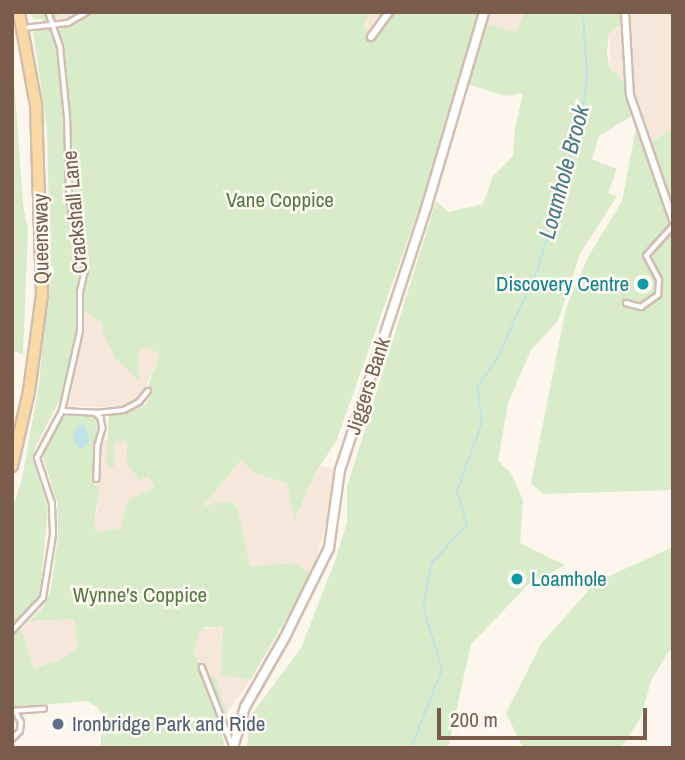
<!DOCTYPE html>
<style>
body{margin:0}
#map{position:relative;width:685px;height:760px;overflow:hidden;background:#fdf6ec;font-family:"Archivo Narrow",sans-serif}
div>[style]{position:absolute}
.residential>*{inset:0;background:#f5e8da}
.green>*{inset:0;background:#d8ecc9}
.water>*{inset:0;background:#bfe3e8}
.stream>*{height:2px;margin:-1px;padding:0 1px;transform-origin:1px;border-radius:1px;background:#bfe3e8}
.roads{filter:drop-shadow(2px 0 #d1beb0) drop-shadow(-2px 0 #d1beb0) drop-shadow(0 2px #d1beb0) drop-shadow(0 -2px #d1beb0)}
.service>*{height:3.5px;margin:-1.75px;padding:0 1.75px;transform-origin:1.75px;border-radius:1.75px;background:#fff}
.minor>*{height:6px;margin:-3px;padding:0 3px;transform-origin:3px;border-radius:3px;background:#fff}
.tertiary>*{height:8px;margin:-4px;padding:0 4px;transform-origin:4px;border-radius:4px;background:#fff}
.primary>*{height:10px;margin:-5px;padding:0 5px;transform-origin:5px;border-radius:5px;background:#fbd9a5}
.dots>*{width:19px;height:19px;translate:-50% -50%;box-sizing:border-box;border:4px solid #fffaf3;border-radius:50%}
span{translate:-50% -50%;white-space:nowrap;text-align:center;line-height:1.15;-webkit-text-stroke:5px #fffaf3;paint-order:stroke}
.park-label{font-size:21px;color:#537a41}
.street-label{font-size:21px;color:#7a5c4d}
.culture-label{font-size:21px;color:#0d838f}
.right{translate:-100% -50%;text-align:right}
.left{translate:0 -50%;text-align:left}
.service-label{font-size:21px;color:#4e5e75}
.water-label{font-size:23px;color:#437c86;font-style:italic}
.frame{position:absolute;inset:0;border:14px solid #7a5c4d;pointer-events:none}
.scale{position:absolute;left:437px;top:708px;width:210px;height:32px;box-sizing:border-box;border:4px solid #7a5c4d;border-top:0;padding-left:9px;font-size:21px;line-height:24px;white-space:nowrap;color:#7a5c4d;-webkit-text-stroke:5px #fffaf3;paint-order:stroke}
</style>
<div id="map">
<div class="residential">
<i style="clip-path:polygon(61px 12px,91px 12px,58px 31px,55px 21px)"></i>
<i style="clip-path:polygon(370px 12px,386px 12px,369px 35px,363px 24px)"></i>
<i style="clip-path:polygon(489px 12px,524px 12px,517px 33px,485px 24px)"></i>
<i style="clip-path:polygon(629px 12px,673px 12px,673px 128px,651px 142px,631px 78px,620px 82px,610px 71px,609px 32px,628px 25px)"></i>
<i style="clip-path:polygon(83px 309px,103px 324px,116px 359px,138px 381px,138px 356px,142px 346px,160px 353px,142px 396px,124px 408px,69px 406px,81px 340px)"></i>
<i style="clip-path:polygon(128px 440px,154px 489px,121px 528px,96px 532px,94px 522px,98px 508px,95px 460px,90px 441px)"></i>
<i style="clip-path:polygon(241px 459px,254px 473px,283px 479px,287px 483px,294px 520px,320px 466px,335px 469px,329px 512px,312px 574px,296px 563px,250px 566px,238px 509px,234px 503px,227px 501px,201px 508px)"></i>
<i style="clip-path:polygon(74px 619px,78px 649px,57px 661px,33px 668px,21px 630px,29px 621px)"></i>
<i style="clip-path:polygon(223px 626px,221px 674px,251px 679px,227px 713px,214px 677px,202px 684px,175px 633px)"></i>
</div>
<div class="green">
<i style="clip-path:polygon(28px 12px,61px 12px,55px 21px,58px 31px,91px 12px,370px 12px,363px 25px,373px 39px,393px 12px,478px 12px,422px 200px,336px 442px,317px 470px,294px 521px,287px 483px,254px 473px,241px 460px,202px 507px,227px 501px,234px 503px,238px 509px,250px 566px,296px 563px,312px 574px,251px 679px,221px 675px,223px 627px,205px 627px,199px 633px,193px 652px,206px 681px,214px 676px,227px 713px,221px 729px,225px 748px,100px 748px,103px 716px,97px 707px,86px 701px,12px 708px,12px 636px,21px 629px,34px 668px,57px 661px,78px 649px,74px 619px,29px 621px,45px 605px,51px 588px,58px 535px,57px 502px,43px 457px,51px 435px,63px 417px,78px 413px,96px 415px,100px 435px,96px 443px,95px 484px,100px 488px,94px 522px,96px 532px,121px 528px,127px 501px,154px 488px,148px 477px,139px 480px,127px 463px,127px 440px,114px 444px,114px 467px,106px 467px,109px 415px,131px 411px,145px 405px,149px 399px,148px 386px,160px 353px,142px 347px,138px 356px,139px 382px,116px 359px,103px 333px,103px 324px,83px 310px,81px 341px,67px 400px,61px 398px,35px 447px,33px 459px,48px 509px,40px 593px,34px 604px,12px 626px,12px 511px,22px 479px,39px 385px,50px 262px,47px 129px,33px 32px,46px 28px,42px 19px,34px 19px)"></i>
<i style="clip-path:polygon(524px 12px,621px 12px,620px 26px,609px 32px,607px 53px,610px 70px,618px 74px,620px 81px,624px 80px,632px 116px,599px 136px,592px 159px,617px 169px,608px 193px,617px 196px,580px 254px,558px 321px,531px 350px,508px 403px,498px 461px,511px 473px,523px 500px,520px 543px,565px 565px,529px 584px,471px 644px,448px 748px,247px 748px,249px 718px,301px 648px,336px 558px,347px 522px,347px 487px,436px 201px,448px 212px,483px 204px,493px 176px,513px 156px,515px 128px,523px 93px,506px 96px,467px 84px,485px 24px,517px 32px)"></i>
<i style="clip-path:polygon(12px 50px,23px 204px,28px 229px,23px 355px,12px 350px)"></i>
<i style="clip-path:polygon(636px 128px,644px 146px,673px 128px,673px 490px,544px 494px,531px 484px,566px 308px,588px 257px,622px 201px)"></i>
<i style="clip-path:polygon(673px 547px,673px 650px,668px 652px,651px 681px,641px 717px,621px 748px,523px 748px,506px 713px,541px 644px,596px 582px)"></i>
</div>
<div class="water">
<i style="clip-path:polygon(84px 424px,90px 441px,83px 448px,78px 448px,72px 435px,79px 425px)"></i>
</div>
<div class="stream">
<i style="left:411px;top:748px;width:84px;rotate:-68.3deg"></i>
<i style="left:442px;top:670px;width:67px;rotate:-106.5deg"></i>
<i style="left:423px;top:606px;width:44px;rotate:-78.2deg"></i>
<i style="left:432px;top:563px;width:52px;rotate:-48.1deg"></i>
<i style="left:467px;top:524px;width:34px;rotate:-107deg"></i>
<i style="left:457px;top:491px;width:73px;rotate:-70.1deg"></i>
<i style="left:482px;top:422px;width:35px;rotate:-98deg"></i>
<i style="left:477px;top:387px;width:34px;rotate:-54deg"></i>
<i style="left:497px;top:359px;width:99px;rotate:-65.5deg"></i>
<i style="left:538px;top:269px;width:160px;rotate:-74.1deg"></i>
<i style="left:582px;top:115px;width:39px;rotate:-83deg"></i>
<i style="left:587px;top:76px;width:64px;rotate:-93.6deg"></i>
</div>
<div class="roads">
<div class="service">
<i style="left:23px;top:28px;width:45px;rotate:-6.3deg"></i>
<i style="left:68px;top:23px;width:22px;rotate:-30deg"></i>
<i style="left:626px;top:303px;width:16px;rotate:15deg"></i>
<i style="left:641px;top:307px;width:21px;rotate:-35deg"></i>
<i style="left:658px;top:295px;width:15px;rotate:-86deg"></i>
<i style="left:659px;top:280px;width:27px;rotate:-118deg"></i>
<i style="left:646px;top:256px;width:40px;rotate:-48deg"></i>
<i style="left:62px;top:411px;width:34px;rotate:3deg"></i>
<i style="left:96px;top:413px;width:7px;rotate:45deg"></i>
<i style="left:101px;top:418px;width:10px;rotate:79deg"></i>
<i style="left:103px;top:428px;width:18px;rotate:106deg"></i>
<i style="left:98px;top:445px;width:34px;rotate:92deg"></i>
<i style="left:96px;top:413px;width:28px;rotate:-6deg"></i>
<i style="left:124px;top:410px;width:17px;rotate:-28deg"></i>
<i style="left:139px;top:402px;width:14px;rotate:-51deg"></i>
<i style="left:12px;top:631px;width:45px;rotate:-46.8deg"></i>
<i style="left:43px;top:598px;width:64px;rotate:-81deg"></i>
<i style="left:53px;top:535px;width:31px;rotate:-92deg"></i>
<i style="left:52px;top:504px;width:48px;rotate:-108.1deg"></i>
<i style="left:37px;top:458px;width:53px;rotate:-62deg"></i>
<i style="left:62px;top:411px;width:82px;rotate:-77.3deg"></i>
<i style="left:80px;top:331px;width:39px;rotate:-90deg"></i>
<i style="left:80px;top:292px;width:22px;rotate:-77deg"></i>
<i style="left:85px;top:271px;width:43px;rotate:-104.7deg"></i>
<i style="left:74px;top:229px;width:37px;rotate:-98deg"></i>
<i style="left:69px;top:192px;width:75px;rotate:-91.5deg"></i>
<i style="left:67px;top:117px;width:70px;rotate:-95.7deg"></i>
<i style="left:60px;top:47px;width:37px;rotate:-109deg"></i>
<i style="left:202px;top:667px;width:83px;rotate:68.7deg"></i>
<i style="left:12px;top:711px;width:32px;rotate:-4deg"></i>
<i style="left:12px;top:739px;width:11px;rotate:-45deg"></i>
<i style="left:20px;top:731px;width:8px;rotate:-83deg"></i>
<i style="left:21px;top:723px;width:13px;rotate:-117deg"></i>
</div>
<div class="minor">
<i style="left:625px;top:12px;width:83px;rotate:86.6deg"></i>
<i style="left:630px;top:95px;width:132px;rotate:71deg"></i>
<i style="left:371px;top:37px;width:31px;rotate:-54deg"></i>
</div>
<div class="tertiary">
<i style="left:233px;top:748px;width:43px;rotate:-73.7deg"></i>
<i style="left:245px;top:707px;width:78px;rotate:-60.2deg"></i>
<i style="left:284px;top:639px;width:102px;rotate:-63.7deg"></i>
<i style="left:329px;top:548px;width:79px;rotate:-82deg"></i>
<i style="left:340px;top:470px;width:279px;rotate:-71.8deg"></i>
<i style="left:427px;top:205px;width:201px;rotate:-73.5deg"></i>
</div>
<div class="primary">
<i style="left:12px;top:466px;width:77px;rotate:-77.2deg"></i>
<i style="left:29px;top:391px;width:97px;rotate:-82.3deg"></i>
<i style="left:42px;top:295px;width:190px;rotate:-91.8deg"></i>
<i style="left:36px;top:105px;width:95px;rotate:-100.4deg"></i>
</div>
</div>
<div class="dots">
<i style="left:643px;top:284px;background:#0f9aa8"></i>
<i style="left:517px;top:579px;background:#0f9aa8"></i>
<i style="left:58px;top:724px;background:#5c6f8a"></i>
</div>
<div class="park-label">
<span style="left:280px;top:200px">Vane Coppice</span>
<span style="left:140px;top:595px">Wynne's Coppice</span>
</div>
<div class="street-label">
<span style="left:75px;top:212px;rotate:-95deg">Crackshall Lane</span>
<span style="left:41px;top:239px;rotate:-91deg">Queensway</span>
<span style="left:368px;top:386px;rotate:-72deg">Jiggers Bank</span>
</div>
<div class="culture-label">
<span class="right" style="left:629px;top:284px">Discovery Centre</span>
<span class="left" style="left:531px;top:579px">Loamhole</span>
</div>
<div class="service-label">
<span class="left" style="left:72px;top:724px">Ironbridge Park and Ride</span>
</div>
<div class="water-label">
<span style="left:564px;top:172px;rotate:-75deg">Loamhole Brook</span>
</div>
<div class="frame"></div>
<div class="scale">200 m</div>
</div>
